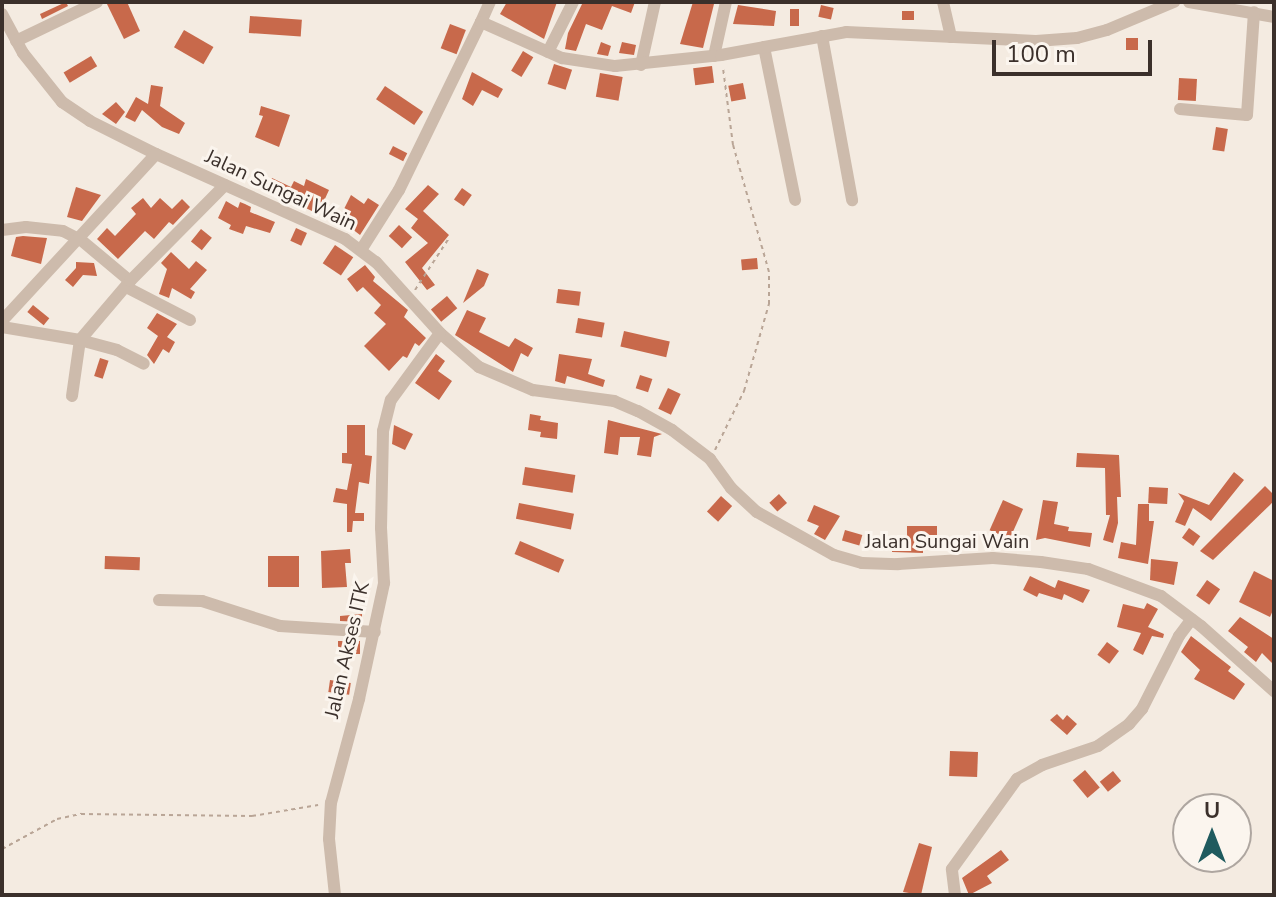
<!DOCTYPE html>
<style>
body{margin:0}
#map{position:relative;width:1276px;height:897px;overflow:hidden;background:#f4ebe1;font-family:"Nunito Sans",sans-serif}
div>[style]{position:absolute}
.building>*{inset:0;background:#c8694b;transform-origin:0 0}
.path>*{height:2px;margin-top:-1px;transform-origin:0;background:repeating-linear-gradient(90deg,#b9a596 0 4px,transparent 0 8px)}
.minor>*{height:12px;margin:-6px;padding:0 6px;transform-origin:6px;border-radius:6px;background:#cdbbac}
span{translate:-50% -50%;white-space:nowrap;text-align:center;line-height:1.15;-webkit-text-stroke:6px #fbf5ee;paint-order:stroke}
.street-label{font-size:20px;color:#3b302b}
.frame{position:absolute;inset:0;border:4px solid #3b302b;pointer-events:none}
.north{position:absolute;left:1172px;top:793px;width:80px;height:80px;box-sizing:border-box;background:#fbf5ee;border:2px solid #aea6a0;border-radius:50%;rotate:0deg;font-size:22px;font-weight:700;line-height:32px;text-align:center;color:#3b302b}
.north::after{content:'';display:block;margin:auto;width:28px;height:36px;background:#1f5a5e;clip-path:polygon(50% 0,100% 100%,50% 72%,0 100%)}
.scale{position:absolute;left:992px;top:40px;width:160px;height:36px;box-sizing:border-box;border:4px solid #3b302b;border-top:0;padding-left:10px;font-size:24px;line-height:28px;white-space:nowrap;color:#3b302b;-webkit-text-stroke:6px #fbf5ee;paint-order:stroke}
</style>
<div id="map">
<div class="building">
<i style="clip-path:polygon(66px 2px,68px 6px,42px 19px,40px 14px)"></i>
<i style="clip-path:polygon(106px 2px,127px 2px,140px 31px,124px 39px)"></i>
<i style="clip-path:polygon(507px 2px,557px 2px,544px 39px,500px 14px)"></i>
<i style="clip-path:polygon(583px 2px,635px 2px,631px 13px,612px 6px,602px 30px,586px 24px,576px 51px,565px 49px,568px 33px)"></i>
<i style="clip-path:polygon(693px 2px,714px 4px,703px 48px,680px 44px)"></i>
<i style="clip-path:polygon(738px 5px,776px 11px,774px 26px,733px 24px)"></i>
<i style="left:821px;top:5px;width:13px;height:12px;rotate:13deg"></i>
<i style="left:790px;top:9px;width:9px;height:17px"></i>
<i style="left:902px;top:11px;width:12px;height:9px"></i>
<i style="left:250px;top:16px;width:52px;height:17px;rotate:4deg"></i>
<i style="left:450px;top:24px;width:17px;height:26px;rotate:21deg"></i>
<i style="left:184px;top:30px;width:34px;height:20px;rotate:30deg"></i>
<i style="left:1126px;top:38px;width:12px;height:12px"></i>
<i style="clip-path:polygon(601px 42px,611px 46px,608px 56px,597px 54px)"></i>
<i style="clip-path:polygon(622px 42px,636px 45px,634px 55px,619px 53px)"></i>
<i style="left:523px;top:51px;width:12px;height:23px;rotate:31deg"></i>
<i style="left:91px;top:56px;width:12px;height:32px;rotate:59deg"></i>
<i style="left:554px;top:64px;width:19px;height:21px;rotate:18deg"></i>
<i style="left:712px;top:66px;width:17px;height:19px;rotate:83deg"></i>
<i style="clip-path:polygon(472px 72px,503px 89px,498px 98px,482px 90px,473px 106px,462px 99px)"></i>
<i style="left:600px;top:73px;width:23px;height:24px;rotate:10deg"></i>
<i style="left:1179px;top:78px;width:18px;height:22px;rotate:3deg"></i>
<i style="left:743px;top:83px;width:16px;height:15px;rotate:79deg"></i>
<i style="clip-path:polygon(151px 85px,163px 87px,160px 106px,185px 123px,179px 134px,162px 127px,142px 110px,135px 122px,125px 117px,136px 97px,148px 104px)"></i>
<i style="left:385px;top:86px;width:46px;height:16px;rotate:34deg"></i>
<i style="clip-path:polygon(116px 102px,125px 112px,116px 124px,102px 114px)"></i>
<i style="clip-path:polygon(261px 106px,290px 115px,279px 147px,255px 137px,263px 116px,259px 115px)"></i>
<i style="left:1216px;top:127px;width:12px;height:23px;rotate:9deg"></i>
<i style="left:393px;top:146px;width:16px;height:9px;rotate:27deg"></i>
<i style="clip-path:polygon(272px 178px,291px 187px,294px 181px,304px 186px,306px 179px,329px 190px,318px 214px,277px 194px,275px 197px,265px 192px)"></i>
<i style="clip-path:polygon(428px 185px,439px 194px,423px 211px,449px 235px,422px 268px,435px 285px,427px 290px,405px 262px,428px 243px,411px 228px,418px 219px,405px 209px)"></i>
<i style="clip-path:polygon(76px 187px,101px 195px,82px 221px,67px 217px)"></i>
<i style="left:462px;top:188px;width:12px;height:14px;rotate:35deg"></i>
<i style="clip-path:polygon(351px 195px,364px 204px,368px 198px,379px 205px,360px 235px,339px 219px)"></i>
<i style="clip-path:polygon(143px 198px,151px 208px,160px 198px,172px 209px,182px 199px,190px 207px,173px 225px,169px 222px,154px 239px,145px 231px,118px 259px,97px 239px,107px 228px,115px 236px,136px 214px,131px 208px)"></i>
<i style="clip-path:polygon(226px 201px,238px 208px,240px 202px,245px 204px,251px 207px,250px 212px,275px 222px,270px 233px,246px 226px,243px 234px,229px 229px,231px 225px,218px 218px)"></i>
<i style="left:399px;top:225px;width:18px;height:15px;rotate:43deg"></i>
<i style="left:296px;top:228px;width:12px;height:14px;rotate:24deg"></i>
<i style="left:201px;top:229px;width:14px;height:16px;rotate:39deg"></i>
<i style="clip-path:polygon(23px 236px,47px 238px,41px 264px,11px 256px,16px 237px)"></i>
<i style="left:335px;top:245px;width:22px;height:22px;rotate:34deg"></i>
<i style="clip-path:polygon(171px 252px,189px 269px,196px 261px,207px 270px,190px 289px,195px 292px,191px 299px,172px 288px,169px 298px,159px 294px,167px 269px,161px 263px)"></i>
<i style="left:757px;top:258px;width:11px;height:16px;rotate:85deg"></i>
<i style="clip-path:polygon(76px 262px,94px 263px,97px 276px,83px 275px,73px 287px,65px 280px,76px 268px)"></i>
<i style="clip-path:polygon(365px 265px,375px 277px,373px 281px,408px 310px,404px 317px,426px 338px,419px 346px,415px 343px,407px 358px,403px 356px,389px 371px,364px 346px,386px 324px,374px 313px,381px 305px,363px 287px,357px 292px,347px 279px)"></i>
<i style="clip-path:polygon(477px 269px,489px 274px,484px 286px,463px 303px)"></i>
<i style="left:558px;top:289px;width:23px;height:14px;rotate:7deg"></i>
<i style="left:447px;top:296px;width:16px;height:21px;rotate:50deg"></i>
<i style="left:33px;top:305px;width:21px;height:9px;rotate:39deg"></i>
<i style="clip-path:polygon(467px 310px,486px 318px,479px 332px,509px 347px,515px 338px,533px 348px,528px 357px,521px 353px,513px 372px,455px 335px)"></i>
<i style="clip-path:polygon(157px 313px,177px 324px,167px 337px,175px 342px,169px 353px,163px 349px,154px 364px,147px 355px,158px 336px,147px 328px)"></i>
<i style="left:578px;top:318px;width:27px;height:15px;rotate:10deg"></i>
<i style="left:624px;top:331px;width:47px;height:16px;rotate:13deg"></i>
<i style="clip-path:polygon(436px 354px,445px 361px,438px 371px,452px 381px,439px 400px,415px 383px)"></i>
<i style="clip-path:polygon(559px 354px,592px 359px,588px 374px,605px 380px,603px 387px,567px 376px,565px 384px,555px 381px)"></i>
<i style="left:100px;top:358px;width:9px;height:19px;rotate:18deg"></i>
<i style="left:640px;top:375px;width:13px;height:14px;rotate:18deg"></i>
<i style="left:668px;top:388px;width:14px;height:23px;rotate:25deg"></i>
<i style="clip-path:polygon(530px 414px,541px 416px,540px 420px,558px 423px,557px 439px,540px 437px,541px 432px,528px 430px)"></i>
<i style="clip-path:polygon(608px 420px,662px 434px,654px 437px,651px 457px,637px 455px,640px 437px,620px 437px,618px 455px,604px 453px)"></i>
<i style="clip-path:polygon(347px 425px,365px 425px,365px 455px,372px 456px,369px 484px,359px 482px,355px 513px,364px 513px,364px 521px,353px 521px,352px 532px,347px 532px,347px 504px,333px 502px,336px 488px,347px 490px,352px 464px,342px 463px,342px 453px,347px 453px)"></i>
<i style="clip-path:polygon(394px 425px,413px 434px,405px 450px,392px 444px)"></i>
<i style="clip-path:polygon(1077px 453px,1119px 455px,1121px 497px,1117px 497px,1118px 523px,1113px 543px,1103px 540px,1110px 515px,1106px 515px,1105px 468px,1076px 467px)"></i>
<i style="left:525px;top:467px;width:51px;height:18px;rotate:9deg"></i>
<i style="clip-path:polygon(1234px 472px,1244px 480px,1211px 521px,1193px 508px,1185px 526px,1175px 522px,1184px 501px,1178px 493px,1209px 505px)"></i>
<i style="clip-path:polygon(1265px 486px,1274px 495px,1274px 501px,1213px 560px,1200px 551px)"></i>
<i style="left:1149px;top:487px;width:19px;height:16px;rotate:3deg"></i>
<i style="left:779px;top:494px;width:12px;height:13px;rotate:48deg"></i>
<i style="left:721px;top:496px;width:15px;height:21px;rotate:42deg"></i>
<i style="left:1003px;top:500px;width:22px;height:33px;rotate:24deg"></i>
<i style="clip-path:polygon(1043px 500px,1058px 502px,1054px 524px,1069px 527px,1068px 531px,1092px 533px,1090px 547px,1045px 538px,1036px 540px)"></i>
<i style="left:519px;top:503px;width:56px;height:16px;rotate:11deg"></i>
<i style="clip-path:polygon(1138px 504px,1149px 504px,1149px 521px,1154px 521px,1148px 564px,1118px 558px,1121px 542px,1136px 545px)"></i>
<i style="clip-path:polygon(814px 505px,840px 516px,825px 540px,814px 534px,819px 526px,807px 521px)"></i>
<i style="clip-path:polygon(907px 526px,937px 526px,937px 549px,923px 549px,923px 553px,892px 552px,892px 542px,899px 544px,901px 538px,907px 538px)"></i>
<i style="left:1189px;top:528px;width:14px;height:12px;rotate:36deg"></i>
<i style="left:845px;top:530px;width:18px;height:11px;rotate:16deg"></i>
<i style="left:520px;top:541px;width:48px;height:14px;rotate:23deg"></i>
<i style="clip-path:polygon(350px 549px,351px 563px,345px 563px,347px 587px,322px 588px,321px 551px)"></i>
<i style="left:105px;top:556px;width:35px;height:13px;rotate:2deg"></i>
<i style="left:268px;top:556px;width:31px;height:31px"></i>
<i style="clip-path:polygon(1151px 559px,1178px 562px,1174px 585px,1150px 580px)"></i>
<i style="clip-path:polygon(1254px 571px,1274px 581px,1274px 608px,1270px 617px,1239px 602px)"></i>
<i style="clip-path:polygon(1030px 576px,1055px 588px,1058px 580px,1090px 590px,1083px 603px,1064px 594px,1062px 600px,1039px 593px,1037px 597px,1023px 590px)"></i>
<i style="left:1207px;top:580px;width:16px;height:19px;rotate:35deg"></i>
<i style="clip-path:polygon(1147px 603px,1158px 609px,1148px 627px,1164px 634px,1163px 638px,1152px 636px,1143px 655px,1133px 650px,1141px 633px,1117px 627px,1123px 604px,1144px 609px)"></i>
<i style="clip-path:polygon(362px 614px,362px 622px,340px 621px,340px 616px)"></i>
<i style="clip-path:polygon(1240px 617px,1274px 639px,1274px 665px,1262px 653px,1256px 662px,1244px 652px,1248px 647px,1228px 631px)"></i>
<i style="clip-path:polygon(1191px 636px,1231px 667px,1228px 671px,1245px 684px,1234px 700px,1194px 679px,1200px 670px,1181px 652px)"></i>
<i style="left:338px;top:641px;width:22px;height:13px"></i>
<i style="left:1107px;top:642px;width:15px;height:16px;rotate:37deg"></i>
<i style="left:330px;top:680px;width:21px;height:12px;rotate:8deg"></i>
<i style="clip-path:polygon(1057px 714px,1063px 720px,1067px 715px,1077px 724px,1067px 735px,1050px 720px)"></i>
<i style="left:950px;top:751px;width:28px;height:25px;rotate:2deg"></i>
<i style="left:1085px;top:770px;width:23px;height:16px;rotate:50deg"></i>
<i style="left:1113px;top:771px;width:13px;height:17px;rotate:51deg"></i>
<i style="clip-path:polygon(919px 843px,932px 847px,921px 895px,903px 892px)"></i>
<i style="clip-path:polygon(1001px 850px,1009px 860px,987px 876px,992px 883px,969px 895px,962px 878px)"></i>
</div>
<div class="path">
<i style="left:415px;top:290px;width:62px;rotate:-56.8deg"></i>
<i style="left:715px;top:450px;width:66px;rotate:-63.8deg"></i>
<i style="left:744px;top:391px;width:91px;rotate:-74deg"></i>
<i style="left:769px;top:304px;width:32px;rotate:-90deg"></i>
<i style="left:769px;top:272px;width:132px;rotate:-105.8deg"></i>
<i style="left:733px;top:145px;width:78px;rotate:-97.4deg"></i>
<i style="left:2px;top:849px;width:63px;rotate:-28.6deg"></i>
<i style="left:57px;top:819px;width:25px;rotate:-12deg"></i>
<i style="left:81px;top:814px;width:171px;rotate:0.7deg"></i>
<i style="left:252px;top:816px;width:67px;rotate:-9.5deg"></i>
</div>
<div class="minor">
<i style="left:943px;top:2px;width:36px;rotate:77deg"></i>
<i style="left:1189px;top:2px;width:86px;rotate:10deg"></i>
<i style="left:2px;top:14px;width:44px;rotate:61.7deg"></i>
<i style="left:23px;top:53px;width:63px;rotate:51.5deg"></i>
<i style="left:62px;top:102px;width:34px;rotate:34deg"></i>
<i style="left:90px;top:121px;width:74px;rotate:26.6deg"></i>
<i style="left:156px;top:154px;width:207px;rotate:24.2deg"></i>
<i style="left:345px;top:239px;width:39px;rotate:37deg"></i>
<i style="left:376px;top:262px;width:96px;rotate:48deg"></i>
<i style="left:440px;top:333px;width:52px;rotate:41.1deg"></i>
<i style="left:479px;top:367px;width:59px;rotate:23.1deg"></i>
<i style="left:533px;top:390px;width:82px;rotate:7.7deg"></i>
<i style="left:614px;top:401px;width:26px;rotate:23deg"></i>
<i style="left:638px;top:411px;width:39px;rotate:29deg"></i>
<i style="left:672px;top:430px;width:48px;rotate:37.3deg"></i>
<i style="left:710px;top:459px;width:36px;rotate:54deg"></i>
<i style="left:731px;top:488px;width:35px;rotate:43deg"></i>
<i style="left:757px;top:512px;width:88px;rotate:29.2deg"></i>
<i style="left:834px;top:555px;width:29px;rotate:16deg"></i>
<i style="left:862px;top:563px;width:36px;rotate:2deg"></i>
<i style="left:898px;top:564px;width:95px;rotate:-3.6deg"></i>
<i style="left:993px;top:558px;width:48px;rotate:4.8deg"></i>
<i style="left:1041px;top:562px;width:48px;rotate:8.5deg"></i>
<i style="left:1088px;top:569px;width:78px;rotate:20.3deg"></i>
<i style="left:1161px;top:596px;width:50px;rotate:36.9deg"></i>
<i style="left:1201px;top:626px;width:98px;rotate:41.7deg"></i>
<i style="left:481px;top:22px;width:22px;rotate:-66deg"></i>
<i style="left:822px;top:36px;width:167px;rotate:79.6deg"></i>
<i style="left:16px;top:41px;width:90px;rotate:-25.7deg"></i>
<i style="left:764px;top:47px;width:156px;rotate:78.5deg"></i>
<i style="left:548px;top:52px;width:56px;rotate:-63.4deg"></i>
<i style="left:714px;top:56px;width:55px;rotate:-77.5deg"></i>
<i style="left:641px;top:65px;width:65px;rotate:-77.5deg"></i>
<i style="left:1180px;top:109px;width:67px;rotate:5.1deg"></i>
<i style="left:1247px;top:115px;width:103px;rotate:-86.1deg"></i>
<i style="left:2px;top:230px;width:24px;rotate:-7deg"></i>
<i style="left:26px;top:227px;width:37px;rotate:6deg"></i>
<i style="left:63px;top:231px;width:20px;rotate:27deg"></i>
<i style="left:81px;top:240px;width:64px;rotate:39.9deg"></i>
<i style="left:361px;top:250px;width:71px;rotate:-57.7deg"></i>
<i style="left:399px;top:190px;width:187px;rotate:-64deg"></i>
<i style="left:481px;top:22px;width:89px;rotate:24deg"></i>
<i style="left:562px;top:58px;width:54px;rotate:8.6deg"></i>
<i style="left:615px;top:66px;width:107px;rotate:-5.9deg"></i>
<i style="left:721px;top:55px;width:127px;rotate:-10.4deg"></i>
<i style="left:846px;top:32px;width:190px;rotate:2.7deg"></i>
<i style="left:1036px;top:41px;width:41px;rotate:-4.2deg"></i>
<i style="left:1077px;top:38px;width:31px;rotate:-15deg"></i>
<i style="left:1107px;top:30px;width:73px;rotate:-22.7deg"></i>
<i style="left:126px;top:287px;width:72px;rotate:27.3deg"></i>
<i style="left:2px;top:321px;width:227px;rotate:-47.3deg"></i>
<i style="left:2px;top:327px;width:79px;rotate:9.5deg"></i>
<i style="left:80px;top:340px;width:38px;rotate:15deg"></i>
<i style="left:117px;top:350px;width:30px;rotate:27deg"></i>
<i style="left:72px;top:396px;width:57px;rotate:-81.9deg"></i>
<i style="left:80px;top:340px;width:77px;rotate:-49.7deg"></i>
<i style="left:130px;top:281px;width:135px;rotate:-45.3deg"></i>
<i style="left:159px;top:600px;width:43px;rotate:1.3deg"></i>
<i style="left:202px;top:601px;width:82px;rotate:17.8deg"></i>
<i style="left:280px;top:626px;width:95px;rotate:3.6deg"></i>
<i style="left:335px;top:895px;width:56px;rotate:-96.1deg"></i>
<i style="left:329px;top:839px;width:36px;rotate:-87deg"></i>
<i style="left:331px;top:803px;width:108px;rotate:-74.9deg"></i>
<i style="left:359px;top:699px;width:119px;rotate:-77.8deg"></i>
<i style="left:384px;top:583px;width:55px;rotate:-93.1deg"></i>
<i style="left:381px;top:528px;width:97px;rotate:-88.8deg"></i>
<i style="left:383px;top:431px;width:32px;rotate:-76deg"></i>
<i style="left:391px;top:400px;width:83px;rotate:-53.8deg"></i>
<i style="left:955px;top:895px;width:26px;rotate:-97deg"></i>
<i style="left:952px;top:869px;width:111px;rotate:-54.2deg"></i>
<i style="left:1017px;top:779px;width:29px;rotate:-29deg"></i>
<i style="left:1042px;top:765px;width:59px;rotate:-18.7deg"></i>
<i style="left:1098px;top:746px;width:38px;rotate:-35deg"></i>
<i style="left:1129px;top:724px;width:20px;rotate:-49deg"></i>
<i style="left:1142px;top:709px;width:82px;rotate:-63.1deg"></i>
<i style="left:1179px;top:636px;width:21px;rotate:-53deg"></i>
</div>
<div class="street-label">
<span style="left:281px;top:190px;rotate:25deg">Jalan Sungai Wain</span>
<span style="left:947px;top:541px">Jalan Sungai Wain</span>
<span style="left:347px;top:650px;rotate:-77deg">Jalan Akses ITK</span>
</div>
<div class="frame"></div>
<div class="north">U</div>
<div class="scale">100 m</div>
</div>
